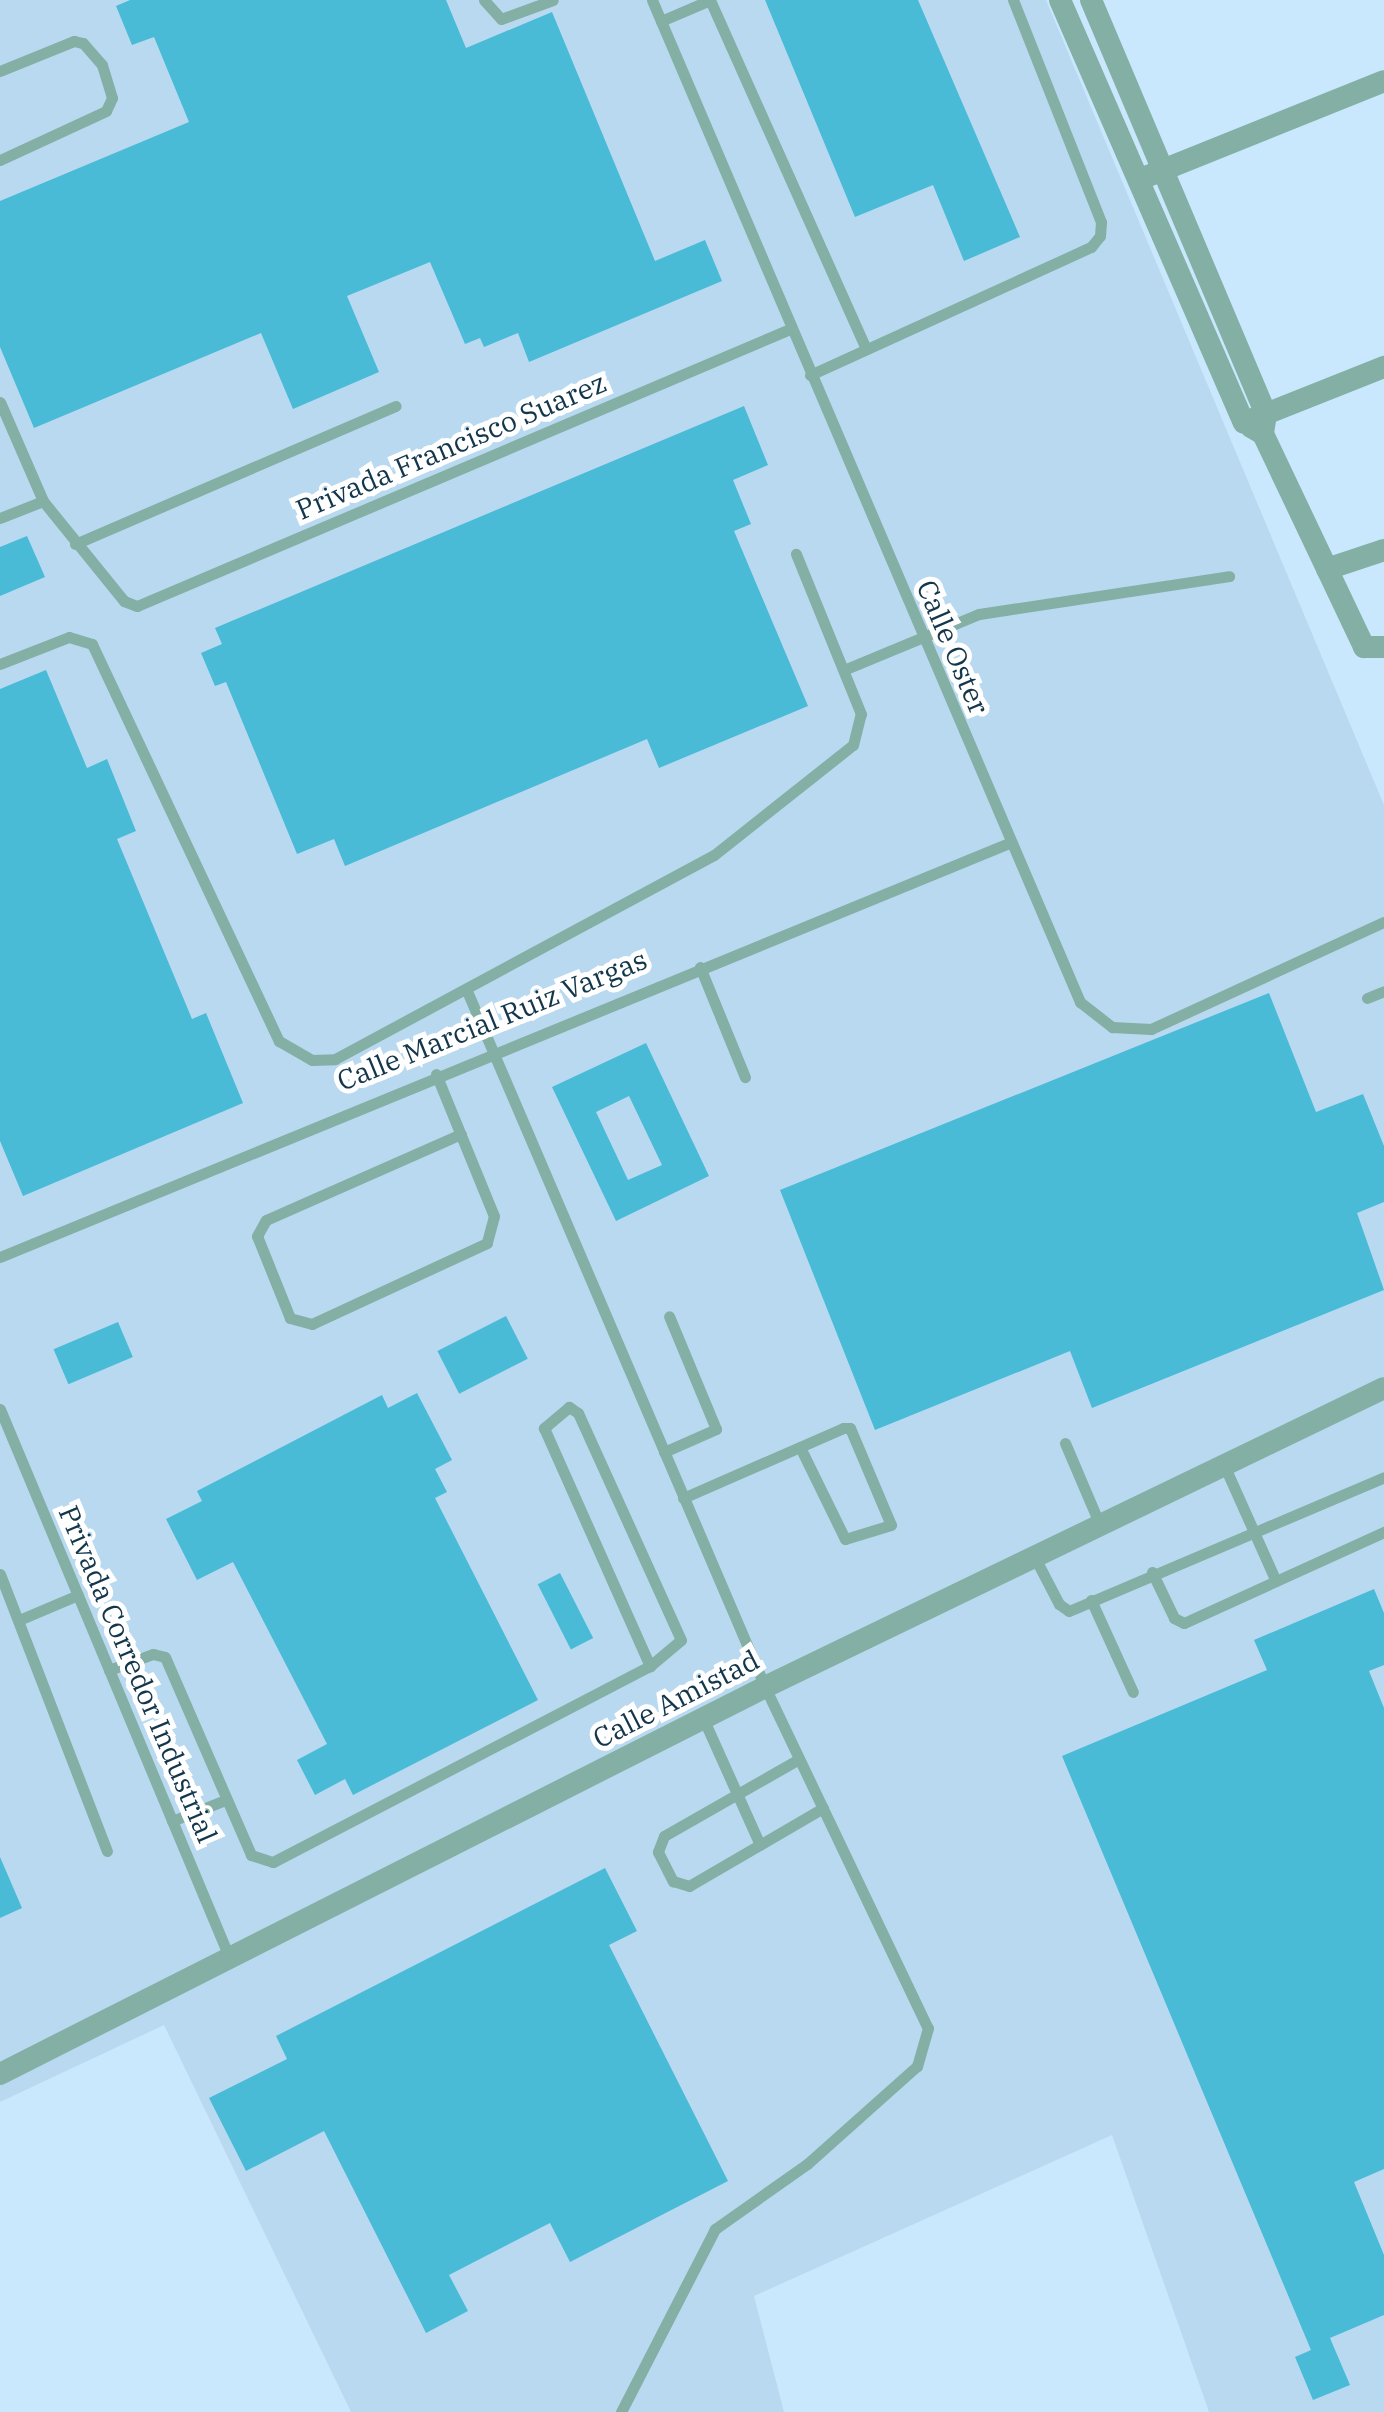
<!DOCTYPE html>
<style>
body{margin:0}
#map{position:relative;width:1384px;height:2412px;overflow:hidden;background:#c9e8fd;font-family:"IBM Plex Serif",serif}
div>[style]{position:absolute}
.built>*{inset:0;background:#b8d9f0}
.building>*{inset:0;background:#49bbd7;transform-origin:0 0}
.service>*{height:11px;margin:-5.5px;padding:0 5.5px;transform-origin:5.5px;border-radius:5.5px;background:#84afa4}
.minor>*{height:22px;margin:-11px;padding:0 11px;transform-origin:11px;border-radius:11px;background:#84afa4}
span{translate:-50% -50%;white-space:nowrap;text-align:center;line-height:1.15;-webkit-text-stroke:10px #fff;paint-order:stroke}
.street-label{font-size:28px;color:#13364b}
</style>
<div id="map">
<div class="built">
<i style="clip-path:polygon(0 0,1046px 0,1384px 805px,1384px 2412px,1209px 2412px,1112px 2135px,754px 2296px,784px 2412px,351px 2412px,164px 2025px,0 2102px)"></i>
</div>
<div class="building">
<i style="clip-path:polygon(130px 0,446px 0,466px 48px,552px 12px,655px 261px,705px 240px,722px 281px,529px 362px,518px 333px,484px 347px,480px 338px,465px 344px,430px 262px,347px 296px,379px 372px,293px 409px,261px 333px,34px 428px,0 347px,0 201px,189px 122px,154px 37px,132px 45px,116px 6px)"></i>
<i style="clip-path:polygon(765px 0,918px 0,1020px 237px,964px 261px,933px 185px,855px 217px)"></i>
<i style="clip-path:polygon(744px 406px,768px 465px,733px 480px,751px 524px,734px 531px,808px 706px,659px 768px,647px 739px,345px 866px,334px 839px,297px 854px,226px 682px,215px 686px,201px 653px,222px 644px,215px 628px)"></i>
<i style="clip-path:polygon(27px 536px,45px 577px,0 596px,0 547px)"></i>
<i style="clip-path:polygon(46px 670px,87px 768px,107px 759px,136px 831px,117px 839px,192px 1019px,206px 1013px,243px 1103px,23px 1196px,0 1141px,0 689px)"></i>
<i style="clip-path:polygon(1269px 993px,1316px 1112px,1363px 1094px,1384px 1146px,1384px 1202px,1357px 1213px,1384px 1290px,1092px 1408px,1070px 1351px,875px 1430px,780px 1190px)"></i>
<i style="clip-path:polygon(evenodd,646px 1043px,709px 1176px,616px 1221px,552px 1087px,646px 1043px,629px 1096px,662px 1165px,628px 1180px,596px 1112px,629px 1096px)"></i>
<i style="left:506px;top:1316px;width:48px;height:77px;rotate:63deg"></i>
<i style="left:118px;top:1322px;width:38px;height:70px;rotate:67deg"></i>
<i style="clip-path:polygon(417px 1393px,452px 1460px,435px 1469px,447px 1492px,435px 1498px,538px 1700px,353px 1795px,345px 1779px,315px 1795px,297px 1760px,327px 1744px,233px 1562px,197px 1580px,166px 1519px,202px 1501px,197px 1491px,382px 1395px,388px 1408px)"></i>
<i style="left:560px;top:1573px;width:73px;height:25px;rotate:63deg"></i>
<i style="clip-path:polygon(1374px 1589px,1384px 1613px,1384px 1665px,1369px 1671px,1384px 1708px,1384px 2169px,1354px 2182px,1384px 2255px,1384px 2315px,1330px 2338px,1350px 2385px,1313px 2400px,1295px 2357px,1311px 2350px,1062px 1756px,1267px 1670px,1254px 1640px)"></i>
<i style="clip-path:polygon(0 1857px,22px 1908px,0 1918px)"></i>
<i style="clip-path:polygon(605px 1868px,637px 1931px,609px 1945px,728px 2181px,570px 2262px,550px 2223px,449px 2275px,468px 2311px,426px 2333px,324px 2131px,246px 2171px,209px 2098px,287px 2059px,276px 2036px)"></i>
</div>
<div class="service">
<i style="left:484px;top:0;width:25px;rotate:48deg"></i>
<i style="left:501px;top:19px;width:55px;rotate:-20.1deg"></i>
<i style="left:652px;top:0;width:1090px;rotate:66.87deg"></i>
<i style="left:1080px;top:1002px;width:41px;rotate:38deg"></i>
<i style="left:1112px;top:1027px;width:39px;rotate:3deg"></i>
<i style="left:1151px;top:1029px;width:256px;rotate:-24.7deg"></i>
<i style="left:710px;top:0;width:382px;rotate:65.9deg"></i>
<i style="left:661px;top:21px;width:53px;rotate:-23.2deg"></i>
<i style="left:0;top:71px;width:80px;rotate:-22.1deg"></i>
<i style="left:74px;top:41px;width:9px;rotate:13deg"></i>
<i style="left:83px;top:43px;width:29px;rotate:49deg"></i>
<i style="left:102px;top:65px;width:34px;rotate:73deg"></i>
<i style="left:112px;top:98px;width:14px;rotate:115deg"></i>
<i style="left:106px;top:111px;width:117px;rotate:155.2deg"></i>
<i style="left:810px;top:375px;width:309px;rotate:-24.5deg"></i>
<i style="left:1091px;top:247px;width:14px;rotate:-51deg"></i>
<i style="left:1100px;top:236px;width:14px;rotate:-86deg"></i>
<i style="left:1101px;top:222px;width:239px;rotate:-111.6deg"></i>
<i style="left:0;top:402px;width:108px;rotate:66.5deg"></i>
<i style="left:43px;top:501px;width:129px;rotate:51deg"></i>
<i style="left:124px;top:601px;width:14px;rotate:21deg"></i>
<i style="left:137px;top:606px;width:709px;rotate:-22.99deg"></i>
<i style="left:0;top:518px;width:46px;rotate:-21.6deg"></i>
<i style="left:75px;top:544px;width:349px;rotate:-23.3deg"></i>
<i style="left:0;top:664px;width:74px;rotate:-21.4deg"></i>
<i style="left:69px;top:637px;width:24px;rotate:17deg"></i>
<i style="left:92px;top:644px;width:439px;rotate:64.8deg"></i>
<i style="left:279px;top:1041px;width:38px;rotate:30deg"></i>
<i style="left:312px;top:1060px;width:23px;rotate:-2deg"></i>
<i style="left:335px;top:1059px;width:430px;rotate:-28.3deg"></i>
<i style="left:714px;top:855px;width:177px;rotate:-38.4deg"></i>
<i style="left:853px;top:745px;width:32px;rotate:-76deg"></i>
<i style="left:861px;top:714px;width:173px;rotate:-112.1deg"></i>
<i style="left:846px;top:669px;width:144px;rotate:-22.5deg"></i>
<i style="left:979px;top:614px;width:253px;rotate:-8.6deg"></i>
<i style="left:700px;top:967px;width:119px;rotate:67.8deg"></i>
<i style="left:467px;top:991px;width:757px;rotate:66.82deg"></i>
<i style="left:765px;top:1687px;width:378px;rotate:64.5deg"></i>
<i style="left:928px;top:2028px;width:40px;rotate:106deg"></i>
<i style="left:917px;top:2066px;width:147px;rotate:138.3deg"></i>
<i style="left:807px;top:2164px;width:113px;rotate:144.8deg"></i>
<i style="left:715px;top:2229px;width:206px;rotate:117.2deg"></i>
<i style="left:1367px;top:998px;width:18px;rotate:-22deg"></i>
<i style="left:436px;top:1074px;width:153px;rotate:67.8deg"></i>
<i style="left:494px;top:1216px;width:28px;rotate:105deg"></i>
<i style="left:487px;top:1243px;width:193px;rotate:155.2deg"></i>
<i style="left:312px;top:1324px;width:23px;rotate:-165deg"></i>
<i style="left:290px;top:1318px;width:88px;rotate:-111.9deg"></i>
<i style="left:257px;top:1236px;width:18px;rotate:-61deg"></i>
<i style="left:266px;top:1220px;width:213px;rotate:-23.8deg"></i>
<i style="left:0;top:1257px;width:1091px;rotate:-22.31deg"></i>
<i style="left:0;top:1409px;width:596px;rotate:67.31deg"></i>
<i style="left:1065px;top:1443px;width:89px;rotate:66.9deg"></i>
<i style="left:664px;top:1452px;width:57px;rotate:-23.9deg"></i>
<i style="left:716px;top:1429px;width:122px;rotate:-112.6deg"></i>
<i style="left:1224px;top:1465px;width:127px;rotate:65.9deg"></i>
<i style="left:683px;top:1498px;width:175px;rotate:-23.6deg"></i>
<i style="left:843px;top:1428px;width:7px"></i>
<i style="left:850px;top:1428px;width:105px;rotate:67.1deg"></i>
<i style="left:891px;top:1525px;width:48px;rotate:163.1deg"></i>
<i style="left:845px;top:1539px;width:102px;rotate:-116.1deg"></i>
<i style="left:1034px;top:1556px;width:54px;rotate:62.5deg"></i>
<i style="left:1059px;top:1604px;width:12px;rotate:35deg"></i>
<i style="left:1069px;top:1611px;width:342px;rotate:-23deg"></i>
<i style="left:1152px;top:1572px;width:51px;rotate:64.4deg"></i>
<i style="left:1174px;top:1618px;width:11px;rotate:27deg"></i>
<i style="left:1184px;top:1623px;width:220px;rotate:-24.5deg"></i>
<i style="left:0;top:1574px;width:297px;rotate:68.9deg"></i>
<i style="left:1091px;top:1600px;width:101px;rotate:65.5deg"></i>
<i style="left:19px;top:1620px;width:64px;rotate:-23deg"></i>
<i style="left:109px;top:1670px;width:47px;rotate:-20deg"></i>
<i style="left:153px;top:1654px;width:12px;rotate:14deg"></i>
<i style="left:165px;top:1657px;width:216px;rotate:66.5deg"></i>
<i style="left:251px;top:1855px;width:23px;rotate:18deg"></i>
<i style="left:273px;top:1862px;width:425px;rotate:-27.5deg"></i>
<i style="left:650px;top:1666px;width:40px;rotate:-40deg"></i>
<i style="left:681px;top:1640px;width:249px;rotate:-114.4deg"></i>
<i style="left:578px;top:1413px;width:11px;rotate:-146deg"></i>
<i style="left:569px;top:1407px;width:33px;rotate:140deg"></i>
<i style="left:544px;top:1428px;width:261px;rotate:66deg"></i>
<i style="left:703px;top:1718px;width:139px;rotate:65.8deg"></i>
<i style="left:799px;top:1759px;width:155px;rotate:150.3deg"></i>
<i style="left:664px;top:1836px;width:17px;rotate:111deg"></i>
<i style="left:658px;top:1852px;width:33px;rotate:63deg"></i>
<i style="left:673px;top:1881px;width:17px;rotate:17deg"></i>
<i style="left:689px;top:1886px;width:155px;rotate:-30.2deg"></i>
<i style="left:172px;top:1821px;width:57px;rotate:-21.6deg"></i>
</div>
<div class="minor">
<i style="left:1060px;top:0;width:461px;rotate:66.5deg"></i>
<i style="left:1091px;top:0;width:449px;rotate:67.1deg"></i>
<i style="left:1266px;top:414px;width:20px;rotate:99deg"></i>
<i style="left:1148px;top:176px;width:254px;rotate:-21.9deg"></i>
<i style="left:1253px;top:419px;width:141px;rotate:-21.7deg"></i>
<i style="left:1251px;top:427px;width:14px;rotate:30deg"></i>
<i style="left:1263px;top:434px;width:236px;rotate:64.6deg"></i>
<i style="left:1364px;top:647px;width:20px"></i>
<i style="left:1327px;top:569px;width:60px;rotate:-18.4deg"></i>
<i style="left:0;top:2074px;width:857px;rotate:-26.83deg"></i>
<i style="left:765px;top:1687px;width:687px;rotate:-25.78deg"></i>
</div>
<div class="street-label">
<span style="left:451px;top:446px;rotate:-23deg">Privada Francisco Suarez</span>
<span style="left:953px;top:647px;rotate:67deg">Calle Oster</span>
<span style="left:492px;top:1020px;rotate:-22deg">Calle Marcial Ruiz Vargas</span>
<span style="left:138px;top:1674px;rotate:67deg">Privada Corredor Industrial</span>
<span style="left:676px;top:1699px;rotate:-27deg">Calle Amistad</span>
</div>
</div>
